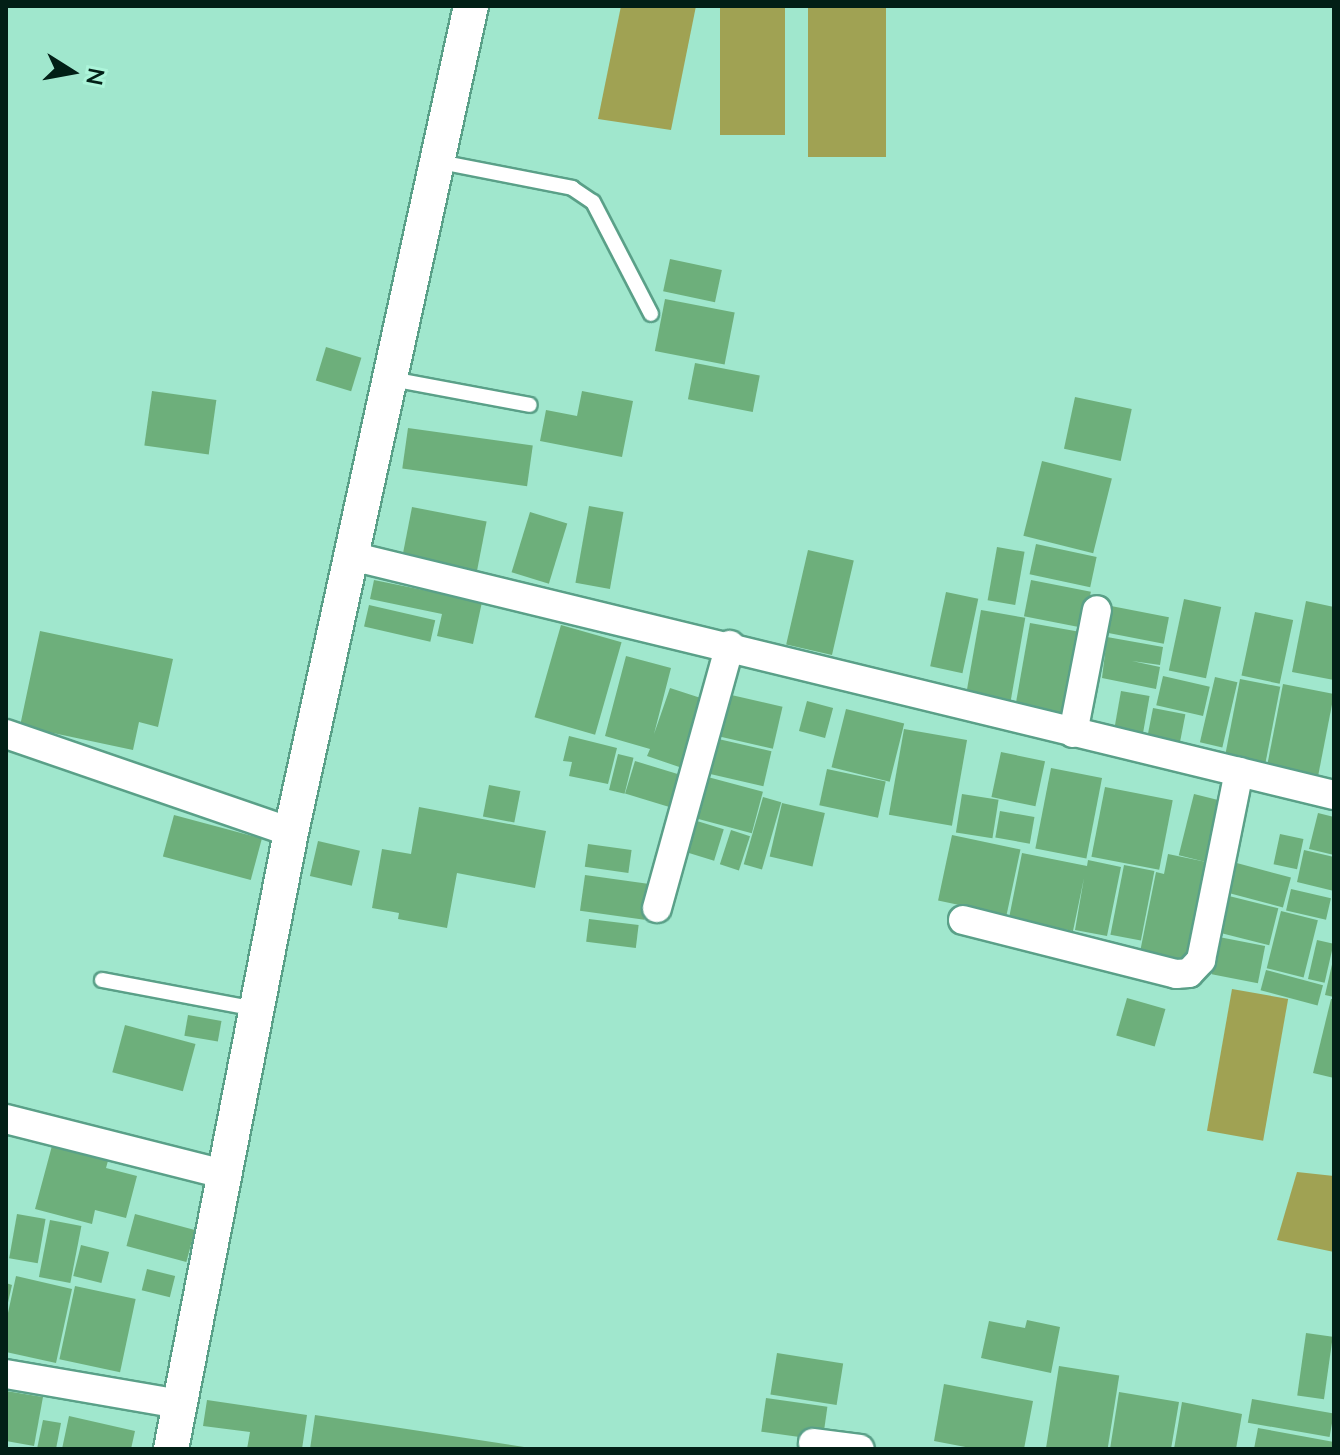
<!DOCTYPE html>
<style>
body{margin:0}
#map{position:relative;width:1340px;height:1455px;overflow:hidden;background:#a0e7cd;font-family:Lato,sans-serif}
div>[style]{position:absolute}
.water>*{inset:0;background:#a0a253;transform-origin:0 0}
.building>*{inset:0;background:#6daf7b;transform-origin:0 0}
.roads{filter:drop-shadow(2px 0 #5aa088) drop-shadow(-2px 0 #5aa088) drop-shadow(0 2px #5aa088) drop-shadow(0 -2px #5aa088)}
.service>*{height:14px;margin:-7px;padding:0 7px;transform-origin:7px;border-radius:7px;background:#fff}
.minor>*{height:28px;margin:-14px;padding:0 14px;transform-origin:14px;border-radius:14px;background:#fff}
.tertiary>*{height:34px;margin:-17px;padding:0 17px;transform-origin:17px;border-radius:17px;background:#fff}
span{translate:-50% -50%;white-space:nowrap;text-align:center;line-height:1.15;-webkit-text-stroke:7px #adf5da;paint-order:stroke}
.frame{position:absolute;inset:0;border:8px solid #021f16;pointer-events:none}
.north{position:absolute;left:32px;top:32px;width:80px;height:80px;-webkit-text-stroke:6px #adf5da;paint-order:stroke;rotate:101deg;font-size:22px;font-weight:700;line-height:32px;text-align:center;color:#021f16}
.north::after{content:'';display:block;margin:auto;width:28px;height:36px;background:#021f16;clip-path:polygon(50% 0,100% 100%,50% 72%,0 100%)}
</style>
<div id="map">
<div class="water">
<i style="clip-path:polygon(621px 6px,696px 6px,671px 130px,598px 119px)"></i>
<i style="left:720px;top:6px;width:65px;height:129px"></i>
<i style="left:808px;top:6px;width:78px;height:151px"></i>
<i style="left:1232px;top:989px;width:57px;height:144px;rotate:10deg"></i>
<i style="clip-path:polygon(1297px 1172px,1334px 1176px,1334px 1252px,1277px 1240px)"></i>
</div>
<div class="building">
<i style="left:670px;top:259px;width:53px;height:33px;rotate:12deg"></i>
<i style="left:665px;top:299px;width:71px;height:53px;rotate:11deg"></i>
<i style="left:326px;top:347px;width:37px;height:35px;rotate:17deg"></i>
<i style="left:695px;top:363px;width:66px;height:37px;rotate:11deg"></i>
<i style="left:152px;top:391px;width:65px;height:55px;rotate:8deg"></i>
<i style="clip-path:polygon(582px 391px,633px 401px,622px 457px,540px 441px,546px 410px,577px 416px)"></i>
<i style="left:1075px;top:397px;width:58px;height:53px;rotate:12deg"></i>
<i style="left:408px;top:428px;width:126px;height:41px;rotate:8deg"></i>
<i style="left:1042px;top:461px;width:72px;height:77px;rotate:14deg"></i>
<i style="left:589px;top:506px;width:35px;height:78px;rotate:10deg"></i>
<i style="left:412px;top:507px;width:76px;height:53px;rotate:11deg"></i>
<i style="left:530px;top:512px;width:39px;height:63px;rotate:17deg"></i>
<i style="left:1036px;top:544px;width:62px;height:31px;rotate:12deg"></i>
<i style="left:997px;top:547px;width:28px;height:54px;rotate:10deg"></i>
<i style="left:808px;top:550px;width:47px;height:97px;rotate:13deg"></i>
<i style="clip-path:polygon(374px 580px,482px 602px,473px 644px,437px 636px,442px 614px,370px 599px)"></i>
<i style="left:1031px;top:580px;width:61px;height:37px;rotate:11deg"></i>
<i style="left:946px;top:592px;width:33px;height:76px;rotate:12deg"></i>
<i style="left:1184px;top:599px;width:38px;height:73px;rotate:12deg"></i>
<i style="clip-path:polygon(1306px 601px,1334px 607px,1334px 680px,1292px 672px)"></i>
<i style="left:369px;top:605px;width:68px;height:22px;rotate:13deg"></i>
<i style="left:1111px;top:606px;width:59px;height:27px;rotate:11deg"></i>
<i style="left:981px;top:610px;width:45px;height:89px;rotate:10deg"></i>
<i style="left:1255px;top:612px;width:39px;height:65px;rotate:12deg"></i>
<i style="left:1030px;top:623px;width:60px;height:84px;rotate:10deg"></i>
<i style="left:561px;top:625px;width:63px;height:96px;rotate:16deg"></i>
<i style="clip-path:polygon(40px 631px,173px 659px,158px 727px,139px 722px,133px 750px,20px 726px)"></i>
<i style="clip-path:polygon(1107px 637px,1163px 647px,1160px 665px,1132px 661px,1160px 667px,1156px 689px,1102px 678px)"></i>
<i style="clip-path:polygon(626px 656px,671px 668px,654px 734px,670px 688px,713px 702px,691px 771px,647px 756px,650px 749px,605px 736px)"></i>
<i style="left:1163px;top:676px;width:48px;height:30px;rotate:13deg"></i>
<i style="left:1215px;top:677px;width:23px;height:67px;rotate:13deg"></i>
<i style="left:1240px;top:679px;width:41px;height:82px;rotate:11deg"></i>
<i style="left:1283px;top:684px;width:52px;height:82px;rotate:11deg"></i>
<i style="left:1121px;top:691px;width:29px;height:49px;rotate:10deg"></i>
<i style="left:727px;top:694px;width:57px;height:43px;rotate:13deg"></i>
<i style="left:807px;top:701px;width:27px;height:31px;rotate:15deg"></i>
<i style="left:1153px;top:708px;width:33px;height:35px;rotate:11deg"></i>
<i style="left:846px;top:709px;width:60px;height:60px;rotate:14deg"></i>
<i style="left:904px;top:729px;width:64px;height:87px;rotate:10deg"></i>
<i style="clip-path:polygon(569px 736px,617px 748px,608px 784px,569px 776px,572px 762px,563px 761px)"></i>
<i style="left:714px;top:738px;width:59px;height:36px;rotate:13deg"></i>
<i style="left:1001px;top:752px;width:45px;height:46px;rotate:12deg"></i>
<i style="left:618px;top:754px;width:16px;height:37px;rotate:14deg"></i>
<i style="left:635px;top:761px;width:54px;height:34px;rotate:17deg"></i>
<i style="left:1051px;top:768px;width:52px;height:82px;rotate:11deg"></i>
<i style="left:827px;top:769px;width:60px;height:37px;rotate:12deg"></i>
<i style="left:704px;top:776px;width:61px;height:43px;rotate:15deg"></i>
<i style="left:489px;top:785px;width:32px;height:32px;rotate:11deg"></i>
<i style="left:1105px;top:787px;width:69px;height:71px;rotate:11deg"></i>
<i style="left:962px;top:794px;width:37px;height:39px;rotate:9deg"></i>
<i style="left:1194px;top:794px;width:30px;height:63px;rotate:14deg"></i>
<i style="left:763px;top:797px;width:19px;height:70px;rotate:16deg"></i>
<i style="left:782px;top:803px;width:44px;height:55px;rotate:13deg"></i>
<i style="clip-path:polygon(419px 807px,546px 831px,535px 888px,457px 873px,447px 928px,398px 919px,399px 913px,372px 908px,382px 849px,411px 854px)"></i>
<i style="left:1000px;top:811px;width:35px;height:27px;rotate:10deg"></i>
<i style="clip-path:polygon(1318px 813px,1334px 817px,1334px 855px,1309px 849px)"></i>
<i style="left:174px;top:815px;width:91px;height:43px;rotate:15deg"></i>
<i style="left:697px;top:821px;width:28px;height:33px;rotate:17deg"></i>
<i style="left:731px;top:830px;width:20px;height:36px;rotate:18deg"></i>
<i style="left:1280px;top:834px;width:24px;height:31px;rotate:12deg"></i>
<i style="left:952px;top:835px;width:70px;height:67px;rotate:12deg"></i>
<i style="left:318px;top:841px;width:43px;height:36px;rotate:13deg"></i>
<i style="left:588px;top:844px;width:44px;height:23px;rotate:8deg"></i>
<i style="clip-path:polygon(1304px 850px,1334px 857px,1334px 891px,1297px 882px)"></i>
<i style="clip-path:polygon(1022px 853px,1087px 866px,1088px 860px,1121px 867px,1107px 936px,1075px 930px,1084px 878px,1073px 931px,1009px 918px)"></i>
<i style="clip-path:polygon(1168px 854px,1216px 864px,1195px 964px,1140px 952px,1156px 872px,1164px 874px)"></i>
<i style="left:1233px;top:862px;width:60px;height:31px;rotate:15deg"></i>
<i style="left:1124px;top:865px;width:31px;height:71px;rotate:11deg"></i>
<i style="left:585px;top:875px;width:65px;height:36px;rotate:8deg"></i>
<i style="left:1291px;top:889px;width:41px;height:22px;rotate:13deg"></i>
<i style="left:1225px;top:895px;width:55px;height:38px;rotate:14deg"></i>
<i style="left:1281px;top:911px;width:38px;height:59px;rotate:14deg"></i>
<i style="left:589px;top:919px;width:50px;height:23px;rotate:7deg"></i>
<i style="left:1219px;top:937px;width:47px;height:38px;rotate:11deg"></i>
<i style="left:1317px;top:940px;width:17px;height:40px;rotate:13deg"></i>
<i style="clip-path:polygon(1333px 960px,1334px 960px,1334px 997px,1325px 995px)"></i>
<i style="left:1266px;top:970px;width:59px;height:21px;rotate:15deg"></i>
<i style="left:1127px;top:998px;width:40px;height:39px;rotate:16deg"></i>
<i style="clip-path:polygon(1331px 999px,1334px 999px,1334px 1078px,1313px 1073px)"></i>
<i style="left:188px;top:1015px;width:34px;height:21px;rotate:10deg"></i>
<i style="left:125px;top:1025px;width:73px;height:49px;rotate:15deg"></i>
<i style="clip-path:polygon(53px 1142px,109px 1157px,106px 1168px,137px 1176px,126px 1218px,95px 1210px,92px 1224px,35px 1209px)"></i>
<i style="left:17px;top:1214px;width:29px;height:45px;rotate:10deg"></i>
<i style="left:135px;top:1214px;width:62px;height:33px;rotate:15deg"></i>
<i style="left:50px;top:1220px;width:32px;height:58px;rotate:11deg"></i>
<i style="left:81px;top:1245px;width:29px;height:32px;rotate:14deg"></i>
<i style="left:147px;top:1269px;width:29px;height:22px;rotate:14deg"></i>
<i style="clip-path:polygon(16px 1276px,72px 1289px,56px 1363px,6px 1352px,6px 1322px)"></i>
<i style="clip-path:polygon(6px 1283px,12px 1285px,7px 1307px,6px 1307px)"></i>
<i style="left:75px;top:1286px;width:62px;height:75px;rotate:12deg"></i>
<i style="clip-path:polygon(1027px 1320px,1060px 1327px,1051px 1373px,981px 1358px,989px 1321px,1025px 1328px)"></i>
<i style="left:1306px;top:1333px;width:27px;height:63px;rotate:8deg"></i>
<i style="left:777px;top:1353px;width:67px;height:42px;rotate:9deg"></i>
<i style="left:1059px;top:1366px;width:61px;height:84px;rotate:9deg"></i>
<i style="clip-path:polygon(944px 1384px,1033px 1401px,1024px 1449px,976px 1449px,934px 1441px)"></i>
<i style="clip-path:polygon(6px 1391px,43px 1397px,34px 1446px,6px 1441px)"></i>
<i style="clip-path:polygon(1119px 1392px,1179px 1402px,1171px 1449px,1110px 1449px)"></i>
<i style="left:766px;top:1398px;width:62px;height:34px;rotate:8deg"></i>
<i style="left:1252px;top:1399px;width:83px;height:24px;rotate:10deg"></i>
<i style="clip-path:polygon(207px 1400px,307px 1415px,302px 1449px,247px 1449px,250px 1432px,203px 1426px)"></i>
<i style="clip-path:polygon(1182px 1402px,1242px 1414px,1236px 1449px,1174px 1449px)"></i>
<i style="clip-path:polygon(315px 1415px,524px 1447px,523px 1449px,310px 1449px)"></i>
<i style="clip-path:polygon(69px 1416px,135px 1431px,131px 1449px,62px 1449px)"></i>
<i style="clip-path:polygon(43px 1420px,61px 1423px,56px 1449px,37px 1449px)"></i>
<i style="clip-path:polygon(1258px 1428px,1334px 1442px,1334px 1449px,1254px 1449px)"></i>
</div>
<div class="roads">
<div class="service">
<i style="left:440px;top:162px;width:135px;rotate:11.1deg"></i>
<i style="left:572px;top:188px;width:25px;rotate:34deg"></i>
<i style="left:593px;top:202px;width:126px;rotate:62.6deg"></i>
<i style="left:391px;top:379px;width:141px;rotate:10.6deg"></i>
<i style="left:102px;top:980px;width:157px;rotate:10.7deg"></i>
</div>
<div class="minor">
<i style="left:351px;top:556px;width:1012px;rotate:13.67deg"></i>
<i style="left:1073px;top:733px;width:125px;rotate:-79deg"></i>
<i style="left:6px;top:734px;width:301px;rotate:19deg"></i>
<i style="left:657px;top:908px;width:273px;rotate:-74.5deg"></i>
<i style="left:963px;top:920px;width:220px;rotate:14.2deg"></i>
<i style="left:1176px;top:974px;width:13px;rotate:-4deg"></i>
<i style="left:1189px;top:973px;width:18px;rotate:-47deg"></i>
<i style="left:1201px;top:960px;width:192px;rotate:-78.6deg"></i>
<i style="left:6px;top:1119px;width:224px;rotate:14.2deg"></i>
<i style="left:6px;top:1374px;width:176px;rotate:9.8deg"></i>
<i style="left:813px;top:1443px;width:47px;rotate:7.3deg"></i>
</div>
<div class="tertiary">
<i style="left:171px;top:1449px;width:629px;rotate:-78.99deg"></i>
<i style="left:291px;top:832px;width:845px;rotate:-77.71deg"></i>
</div>
</div>
<div class="frame"></div>
<div class="north">N</div>
</div>
